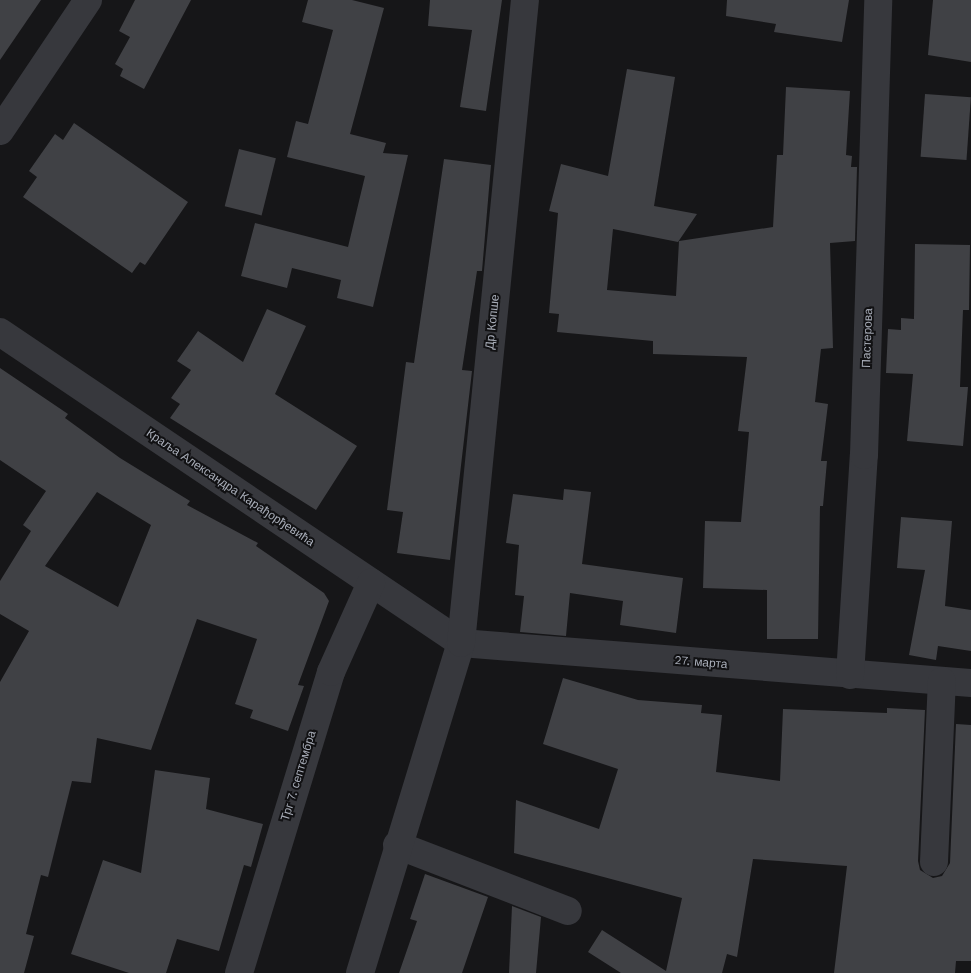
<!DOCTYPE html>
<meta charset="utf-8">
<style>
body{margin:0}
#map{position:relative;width:971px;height:973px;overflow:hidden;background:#161618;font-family:"Work Sans",sans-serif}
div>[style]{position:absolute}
.building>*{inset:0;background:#404145;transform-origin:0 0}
.minor>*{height:28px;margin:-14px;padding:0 14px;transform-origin:14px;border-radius:14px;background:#37383d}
span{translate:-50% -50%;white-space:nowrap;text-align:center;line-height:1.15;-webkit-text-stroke:4px #111113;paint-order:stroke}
.street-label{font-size:12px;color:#a8adb8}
</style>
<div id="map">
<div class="building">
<i style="clip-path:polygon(0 0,41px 0,0 60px)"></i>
<i style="clip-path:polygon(135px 0,191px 0,144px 89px,120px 76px,123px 69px,115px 64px,130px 37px,119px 31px)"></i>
<i style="clip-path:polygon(308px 0,352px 0,384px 8px,350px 134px,386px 143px,383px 153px,408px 155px,373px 307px,337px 298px,341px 280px,292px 268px,287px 288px,241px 276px,255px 223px,348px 247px,365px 176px,287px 157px,296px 121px,308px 124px,333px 30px,302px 22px)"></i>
<i style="clip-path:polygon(430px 0,502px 0,486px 111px,460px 107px,472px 30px,428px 26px)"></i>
<i style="clip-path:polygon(727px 0,849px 0,842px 42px,774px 32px,776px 24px,726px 16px)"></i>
<i style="clip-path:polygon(933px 0,971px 0,971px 62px,928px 55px)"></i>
<i style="clip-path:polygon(627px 69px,675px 77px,654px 206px,697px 214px,678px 242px,613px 229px,607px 290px,676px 296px,679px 241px,773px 227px,777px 155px,783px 155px,786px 87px,850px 91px,846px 155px,852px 156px,851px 167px,857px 167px,855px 241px,830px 243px,833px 348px,821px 349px,815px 402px,828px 404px,821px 461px,827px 461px,823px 506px,820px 506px,818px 639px,767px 639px,767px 590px,703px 588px,705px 521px,741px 522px,749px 432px,738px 431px,747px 357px,653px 354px,653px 341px,557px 332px,559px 314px,549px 313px,558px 213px,549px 211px,561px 164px,608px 176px)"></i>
<i style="left:925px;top:94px;width:46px;height:63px;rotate:4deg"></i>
<i style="clip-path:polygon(74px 123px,188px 202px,145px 265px,140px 262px,132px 273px,23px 197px,37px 177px,29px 171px,55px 134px,63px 140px)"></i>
<i style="left:239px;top:149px;width:38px;height:59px;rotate:14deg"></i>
<i style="clip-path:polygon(444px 159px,491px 165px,482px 271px,477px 271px,462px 370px,472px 371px,450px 560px,397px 553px,403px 512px,387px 510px,406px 362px,414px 363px)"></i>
<i style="clip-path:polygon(915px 244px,970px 245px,969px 310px,963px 310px,960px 387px,968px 387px,963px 446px,907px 441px,913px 374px,886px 373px,888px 329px,901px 330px,901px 318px,914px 319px)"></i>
<i style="clip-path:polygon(267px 309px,306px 326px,275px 394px,357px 446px,316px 510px,170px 418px,180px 404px,171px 398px,191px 370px,177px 361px,198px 331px,243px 362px)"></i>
<i style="clip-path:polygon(evenodd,0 368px,68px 414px,65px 418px,120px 458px,190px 501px,187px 505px,258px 543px,256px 546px,324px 593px,329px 601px,298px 685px,304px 686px,288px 731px,250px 718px,253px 710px,235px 704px,257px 639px,197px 619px,151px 750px,97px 738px,91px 783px,72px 781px,48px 877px,41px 875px,26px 934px,34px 936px,24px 973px,0 973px,0 682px,29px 631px,0 614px,0 581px,31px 531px,23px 525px,46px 491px,0 460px,0 368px,97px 492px,151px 525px,118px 607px,45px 566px,97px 492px)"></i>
<i style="clip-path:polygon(564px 489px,591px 492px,582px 564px,683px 578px,676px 633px,620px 625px,623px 601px,570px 593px,566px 636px,520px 632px,524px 596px,515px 595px,519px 545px,506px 543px,513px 494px,563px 500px)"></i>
<i style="clip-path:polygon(901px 517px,952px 521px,945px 606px,971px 610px,971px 651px,938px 646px,936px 660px,909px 655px,925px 570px,897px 568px)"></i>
<i style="clip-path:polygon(563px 678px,638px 700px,702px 705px,701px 713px,722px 715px,716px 772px,780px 781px,783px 709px,887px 713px,887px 708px,925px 710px,918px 861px,920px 870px,933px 878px,942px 876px,950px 863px,956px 724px,971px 725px,971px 961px,956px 961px,955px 973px,834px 973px,847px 866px,753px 859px,737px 957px,727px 954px,722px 973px,621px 973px,588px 952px,602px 930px,666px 971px,682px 898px,514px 853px,516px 800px,599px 829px,618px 769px,543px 744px)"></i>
<i style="clip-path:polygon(155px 770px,210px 778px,206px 809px,263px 824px,251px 867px,244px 865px,219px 951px,177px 939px,166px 973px,129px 973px,71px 954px,103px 860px,141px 873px)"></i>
<i style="clip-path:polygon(425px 874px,488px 897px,462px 973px,399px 973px,417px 921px,410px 919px)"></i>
<i style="clip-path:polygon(512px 906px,541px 917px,536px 973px,509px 973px)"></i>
</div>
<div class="minor">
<i style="left:0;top:131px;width:158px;rotate:-56.1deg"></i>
<i style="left:0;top:332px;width:556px;rotate:34deg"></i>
<i style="left:461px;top:643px;width:512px;rotate:4.48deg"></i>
<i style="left:850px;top:675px;width:220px;rotate:-86.4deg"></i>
<i style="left:864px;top:455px;width:455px;rotate:-88.2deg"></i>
<i style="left:397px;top:845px;width:183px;rotate:21.1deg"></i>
<i style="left:934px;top:862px;width:181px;rotate:-87.5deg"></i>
<i style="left:239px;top:973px;width:315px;rotate:-73deg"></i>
<i style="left:331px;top:672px;width:98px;rotate:-65.8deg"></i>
<i style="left:360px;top:973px;width:345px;rotate:-73deg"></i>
<i style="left:461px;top:643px;width:646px;rotate:-84.32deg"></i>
</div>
<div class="street-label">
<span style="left:493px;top:322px;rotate:-84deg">Др Копше</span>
<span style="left:868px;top:338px;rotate:-88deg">Пастерова</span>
<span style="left:230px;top:488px;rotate:34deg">Краља Александра Карађорђевића</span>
<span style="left:701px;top:663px;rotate:5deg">27. марта</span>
<span style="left:299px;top:776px;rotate:-73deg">Трг 7. септембра</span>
</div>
</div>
